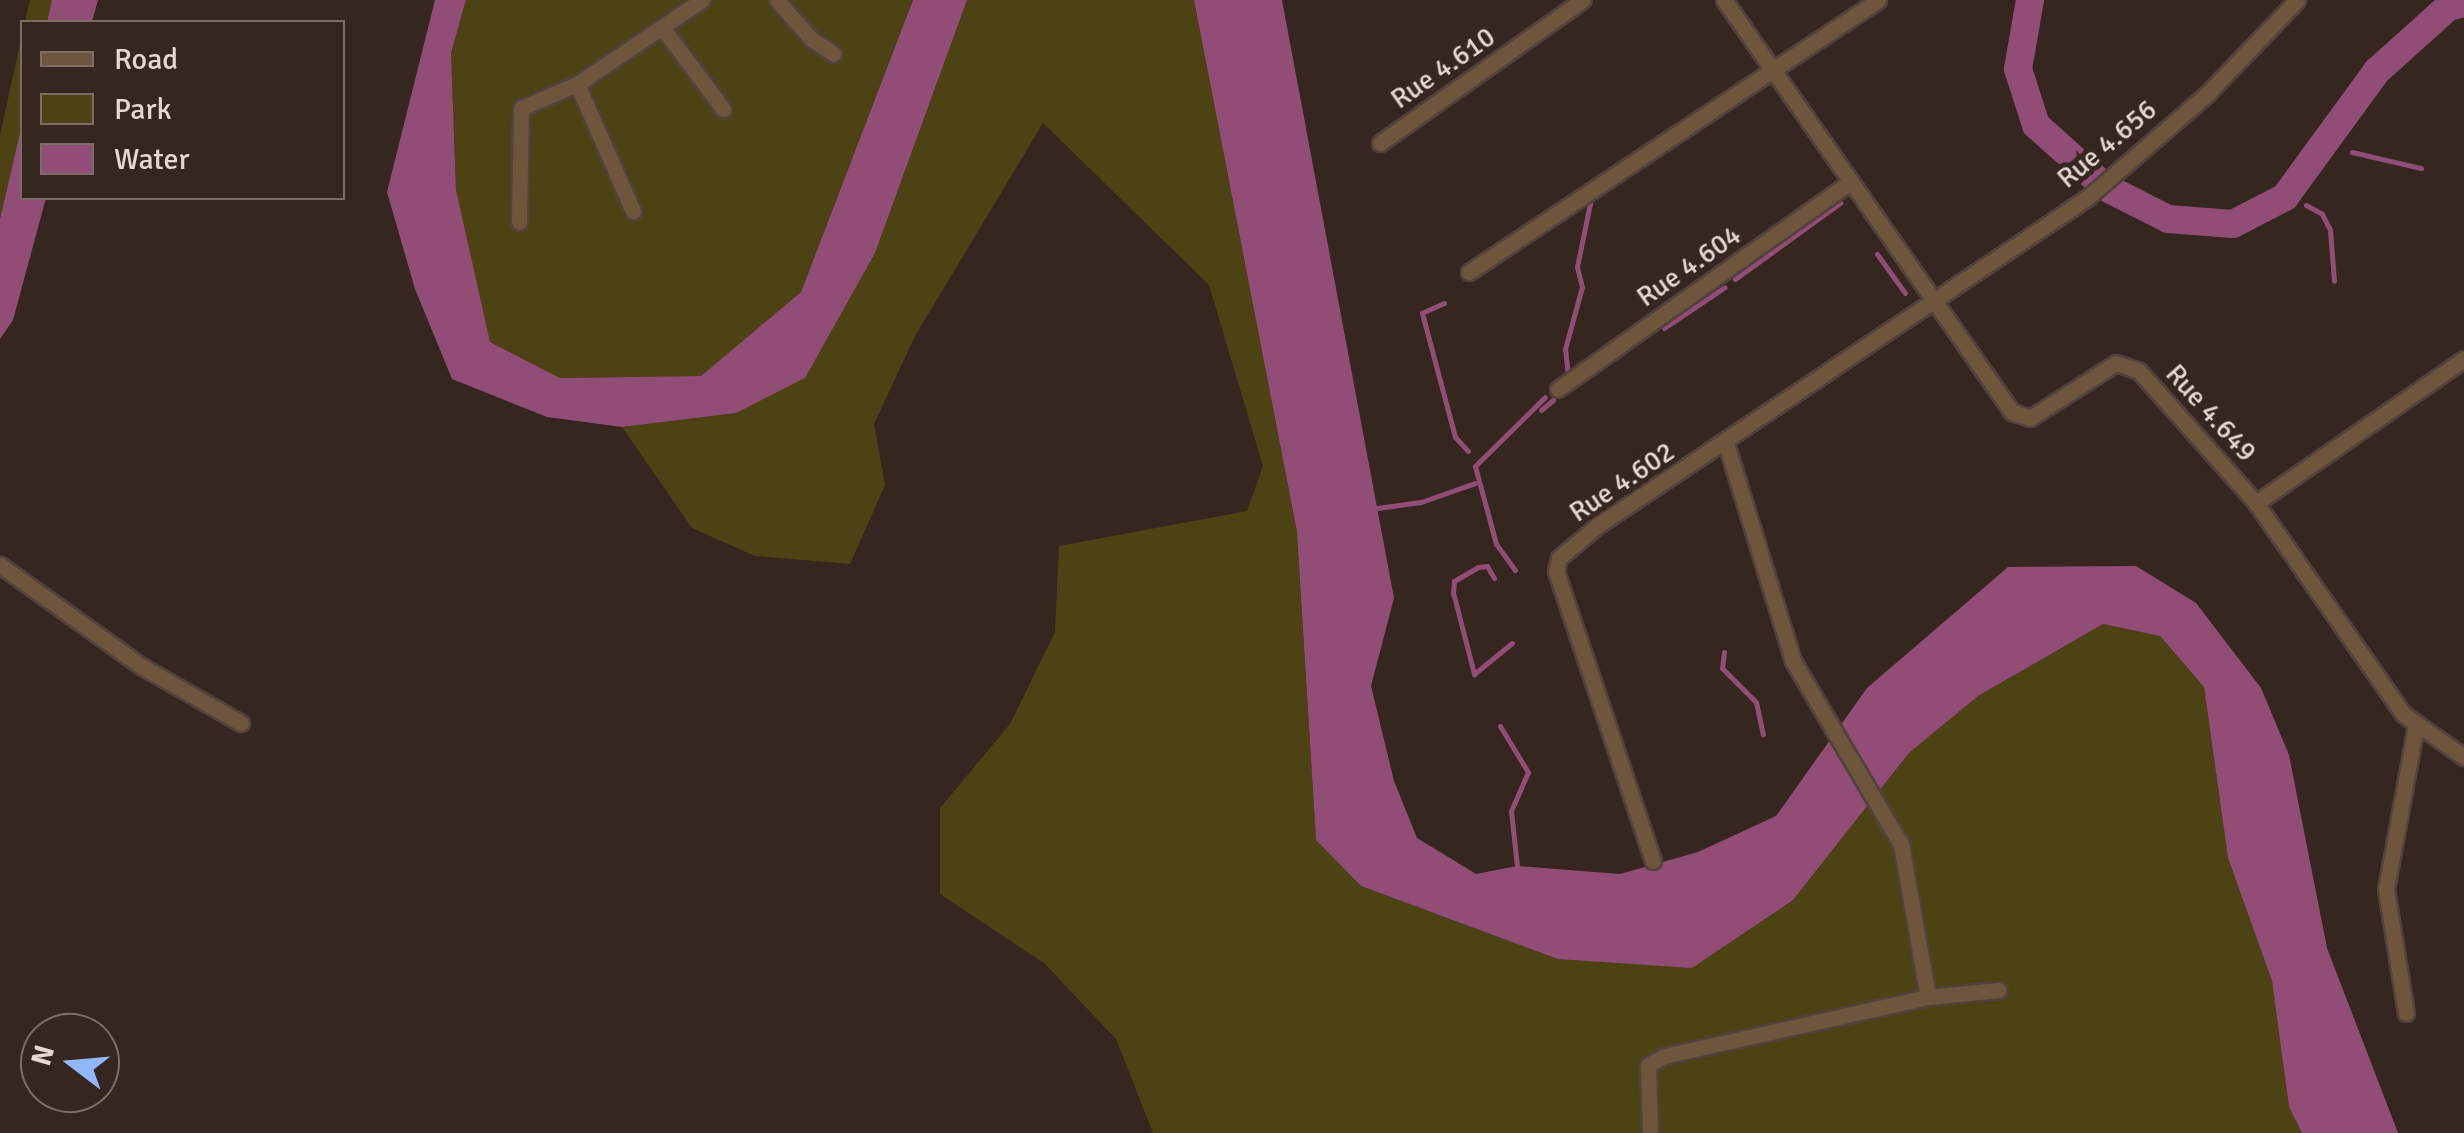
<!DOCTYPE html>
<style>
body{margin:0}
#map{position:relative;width:2464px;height:1133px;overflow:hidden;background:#362620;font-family:Signika,sans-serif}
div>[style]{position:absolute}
.green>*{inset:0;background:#4d4213}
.water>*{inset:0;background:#924d76}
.stream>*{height:5px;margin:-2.5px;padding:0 2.5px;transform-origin:2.5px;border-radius:2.5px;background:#924d76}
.river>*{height:28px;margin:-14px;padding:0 14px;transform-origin:14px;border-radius:14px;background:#924d76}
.roads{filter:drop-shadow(2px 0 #52423d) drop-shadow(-2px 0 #52423d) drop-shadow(0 2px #52423d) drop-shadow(0 -2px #52423d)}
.minor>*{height:15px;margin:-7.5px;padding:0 7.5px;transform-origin:7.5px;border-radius:7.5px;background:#6e563d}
span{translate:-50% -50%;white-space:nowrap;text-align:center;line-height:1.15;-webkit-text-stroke:10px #362620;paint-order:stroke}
.street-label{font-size:28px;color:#e4d8d4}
.legend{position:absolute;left:20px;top:20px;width:325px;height:180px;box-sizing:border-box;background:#362620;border:2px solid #7c6d68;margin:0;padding:12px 18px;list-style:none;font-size:30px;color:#e4d8d4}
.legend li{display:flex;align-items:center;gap:20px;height:50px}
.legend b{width:50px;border:2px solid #7c6d68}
.north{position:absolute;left:20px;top:1013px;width:100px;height:100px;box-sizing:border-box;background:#362620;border:2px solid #7c6d68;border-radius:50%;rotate:286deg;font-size:28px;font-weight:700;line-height:40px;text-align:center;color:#e4d8d4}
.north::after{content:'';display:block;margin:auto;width:35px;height:45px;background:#91b8fd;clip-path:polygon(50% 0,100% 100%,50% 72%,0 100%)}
</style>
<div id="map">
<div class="green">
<i style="clip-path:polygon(30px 0,52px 0,47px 22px,25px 22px)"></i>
<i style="clip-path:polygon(466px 0,913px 0,801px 292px,701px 376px,560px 378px,490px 342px,477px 291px,456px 190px,451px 53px)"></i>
<i style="clip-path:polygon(967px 0,1194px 0,1297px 532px,1316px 839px,1361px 886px,1558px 959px,1793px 900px,1909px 753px,1978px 696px,2103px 624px,2160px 636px,2204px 687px,2228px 858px,2272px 981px,2289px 1107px,2302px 1133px,1153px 1133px,1116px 1039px,1044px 963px,940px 894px,940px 808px,1010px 724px,1055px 632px,1059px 546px,1247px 511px,1263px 466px,1209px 285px,1043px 123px,915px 336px,874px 424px,885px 485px,850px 564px,755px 556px,692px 528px,622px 427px,736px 413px,875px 253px)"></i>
<i style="clip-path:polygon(22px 35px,22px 124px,0 219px,0 135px)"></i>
</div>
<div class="water">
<i style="clip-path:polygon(52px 0,98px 0,92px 22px,47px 22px)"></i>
<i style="clip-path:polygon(435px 0,466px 0,451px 53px,456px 190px,490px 342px,560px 378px,701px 376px,801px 292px,913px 0,967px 0,875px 253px,805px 378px,736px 413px,622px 427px,547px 417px,452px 379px,415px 289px,387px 192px)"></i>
<i style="clip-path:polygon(1194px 0,1282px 0,1394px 598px,1371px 686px,1394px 781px,1417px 838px,1476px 874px,1517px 866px,1620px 874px,1698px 852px,1776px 816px,1867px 688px,2008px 567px,2136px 566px,2196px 603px,2261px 688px,2289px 755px,2327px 948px,2398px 1133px,2302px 1133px,2289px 1107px,2272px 981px,2228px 858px,2204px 687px,2160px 636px,2103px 624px,1978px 696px,1909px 753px,1793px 900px,1692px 968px,1558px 959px,1361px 886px,1316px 840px,1297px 532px)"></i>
<i style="clip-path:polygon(22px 124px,22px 198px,46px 198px,13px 320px,0 339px,0 219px)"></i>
</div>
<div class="stream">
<i style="left:2352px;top:152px;width:71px;rotate:13.1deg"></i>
<i style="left:2306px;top:205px;width:18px;rotate:29deg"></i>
<i style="left:2322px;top:214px;width:18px;rotate:63deg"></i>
<i style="left:2330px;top:230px;width:51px;rotate:85.5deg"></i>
<i style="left:1877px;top:254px;width:48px;rotate:54.3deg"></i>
<i style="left:1735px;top:279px;width:130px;rotate:-35.9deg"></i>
<i style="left:1444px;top:303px;width:24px;rotate:156deg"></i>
<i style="left:1422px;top:313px;width:128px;rotate:75.1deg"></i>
<i style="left:1455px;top:437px;width:19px;rotate:47deg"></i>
<i style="left:1664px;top:328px;width:73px;rotate:-33.9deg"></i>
<i style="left:1568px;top:376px;width:27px;rotate:-96deg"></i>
<i style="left:1565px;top:349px;width:64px;rotate:-74.7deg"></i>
<i style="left:1582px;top:287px;width:21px;rotate:-104deg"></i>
<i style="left:1577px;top:267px;width:70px;rotate:-78.5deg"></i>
<i style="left:1541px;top:410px;width:16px;rotate:-40deg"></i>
<i style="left:1370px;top:509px;width:51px;rotate:-7.8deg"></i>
<i style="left:1421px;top:502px;width:57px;rotate:-19.4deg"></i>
<i style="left:1515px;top:570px;width:32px;rotate:-126deg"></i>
<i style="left:1496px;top:544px;width:81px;rotate:-105.1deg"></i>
<i style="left:1475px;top:466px;width:98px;rotate:-44.6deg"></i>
<i style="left:1453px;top:594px;width:13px;rotate:-86deg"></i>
<i style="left:1454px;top:581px;width:28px;rotate:-30deg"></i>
<i style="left:1478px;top:567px;width:9px;rotate:-6deg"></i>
<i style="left:1487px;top:566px;width:14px;rotate:60deg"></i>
<i style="left:1454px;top:596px;width:81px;rotate:75.6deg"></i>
<i style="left:1474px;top:674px;width:49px;rotate:-39.2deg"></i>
<i style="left:1724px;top:652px;width:16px;rotate:97deg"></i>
<i style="left:1722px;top:668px;width:48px;rotate:45deg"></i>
<i style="left:1756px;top:702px;width:33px;rotate:78deg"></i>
<i style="left:1500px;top:726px;width:54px;rotate:58.7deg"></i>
<i style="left:1528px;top:772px;width:43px;rotate:113.6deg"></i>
<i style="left:1511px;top:811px;width:55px;rotate:83.8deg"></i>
</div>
<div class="river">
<i style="left:2030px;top:0;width:70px;rotate:99.9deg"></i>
<i style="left:2018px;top:69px;width:59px;rotate:72.2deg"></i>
<i style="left:2036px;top:125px;width:93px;rotate:41.9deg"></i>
<i style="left:2105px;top:187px;width:71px;rotate:26.9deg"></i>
<i style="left:2168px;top:219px;width:65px;rotate:4.4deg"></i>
<i style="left:2233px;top:224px;width:59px;rotate:-27.4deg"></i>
<i style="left:2285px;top:197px;width:156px;rotate:-53.9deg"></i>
<i style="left:2377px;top:71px;width:96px;rotate:-42deg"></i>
<i style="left:2448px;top:7px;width:16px;rotate:-14deg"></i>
</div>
<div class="roads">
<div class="minor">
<i style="left:777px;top:0;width:52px;rotate:48.9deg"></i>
<i style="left:811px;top:39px;width:27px;rotate:33deg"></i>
<i style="left:1724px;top:0;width:503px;rotate:55.05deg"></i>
<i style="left:2012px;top:412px;width:19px;rotate:18deg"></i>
<i style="left:2030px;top:418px;width:102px;rotate:-32.6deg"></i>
<i style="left:2116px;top:363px;width:24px;rotate:19deg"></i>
<i style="left:2139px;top:371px;width:176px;rotate:48.4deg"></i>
<i style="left:2256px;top:503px;width:257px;rotate:55.1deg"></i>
<i style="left:2403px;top:714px;width:75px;rotate:35.2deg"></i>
<i style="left:664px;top:30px;width:99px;rotate:53.2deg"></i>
<i style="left:577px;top:84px;width:139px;rotate:66.2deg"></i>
<i style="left:1380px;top:143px;width:248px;rotate:-35.2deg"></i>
<i style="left:519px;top:222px;width:114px;rotate:-89deg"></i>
<i style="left:521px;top:108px;width:61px;rotate:-23.2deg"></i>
<i style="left:577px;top:84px;width:151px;rotate:-33.9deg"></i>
<i style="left:1469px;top:272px;width:491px;rotate:-33.6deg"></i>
<i style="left:1558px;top:389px;width:355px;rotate:-35.3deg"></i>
<i style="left:1726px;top:443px;width:228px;rotate:72.9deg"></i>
<i style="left:1793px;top:661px;width:212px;rotate:59.5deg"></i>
<i style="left:1901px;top:844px;width:155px;rotate:80deg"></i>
<i style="left:2256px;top:503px;width:253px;rotate:-34.7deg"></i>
<i style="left:0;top:565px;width:173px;rotate:35.6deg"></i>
<i style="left:141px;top:666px;width:115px;rotate:29.7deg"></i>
<i style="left:1653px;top:861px;width:306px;rotate:-108.5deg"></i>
<i style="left:1556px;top:571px;width:13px;rotate:-77deg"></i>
<i style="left:1559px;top:558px;width:50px;rotate:-40.1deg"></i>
<i style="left:1597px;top:526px;width:590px;rotate:-33.8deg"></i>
<i style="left:2087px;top:198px;width:159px;rotate:-40.9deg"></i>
<i style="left:2207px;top:94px;width:130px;rotate:-46.2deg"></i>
<i style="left:2406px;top:1013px;width:126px;rotate:-99.2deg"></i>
<i style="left:2386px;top:889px;width:166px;rotate:-79.6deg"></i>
<i style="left:1650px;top:1133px;width:68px;rotate:-91.7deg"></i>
<i style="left:1648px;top:1065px;width:18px;rotate:-29deg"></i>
<i style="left:1664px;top:1056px;width:271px;rotate:-12.6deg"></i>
<i style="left:1928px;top:997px;width:71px;rotate:-5.6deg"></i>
</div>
</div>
<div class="street-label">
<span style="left:1443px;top:68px;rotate:-35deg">Rue 4.610</span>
<span style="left:2107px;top:144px;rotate:-40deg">Rue 4.656</span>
<span style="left:1689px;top:266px;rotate:-35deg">Rue 4.604</span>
<span style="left:2211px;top:413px;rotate:48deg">Rue 4.649</span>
<span style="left:1622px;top:482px;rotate:-34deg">Rue 4.602</span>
</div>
<ul class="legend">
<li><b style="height:12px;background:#6e563d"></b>Road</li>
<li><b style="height:28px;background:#4d4213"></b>Park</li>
<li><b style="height:28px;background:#924d76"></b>Water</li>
</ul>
<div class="north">N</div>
</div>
